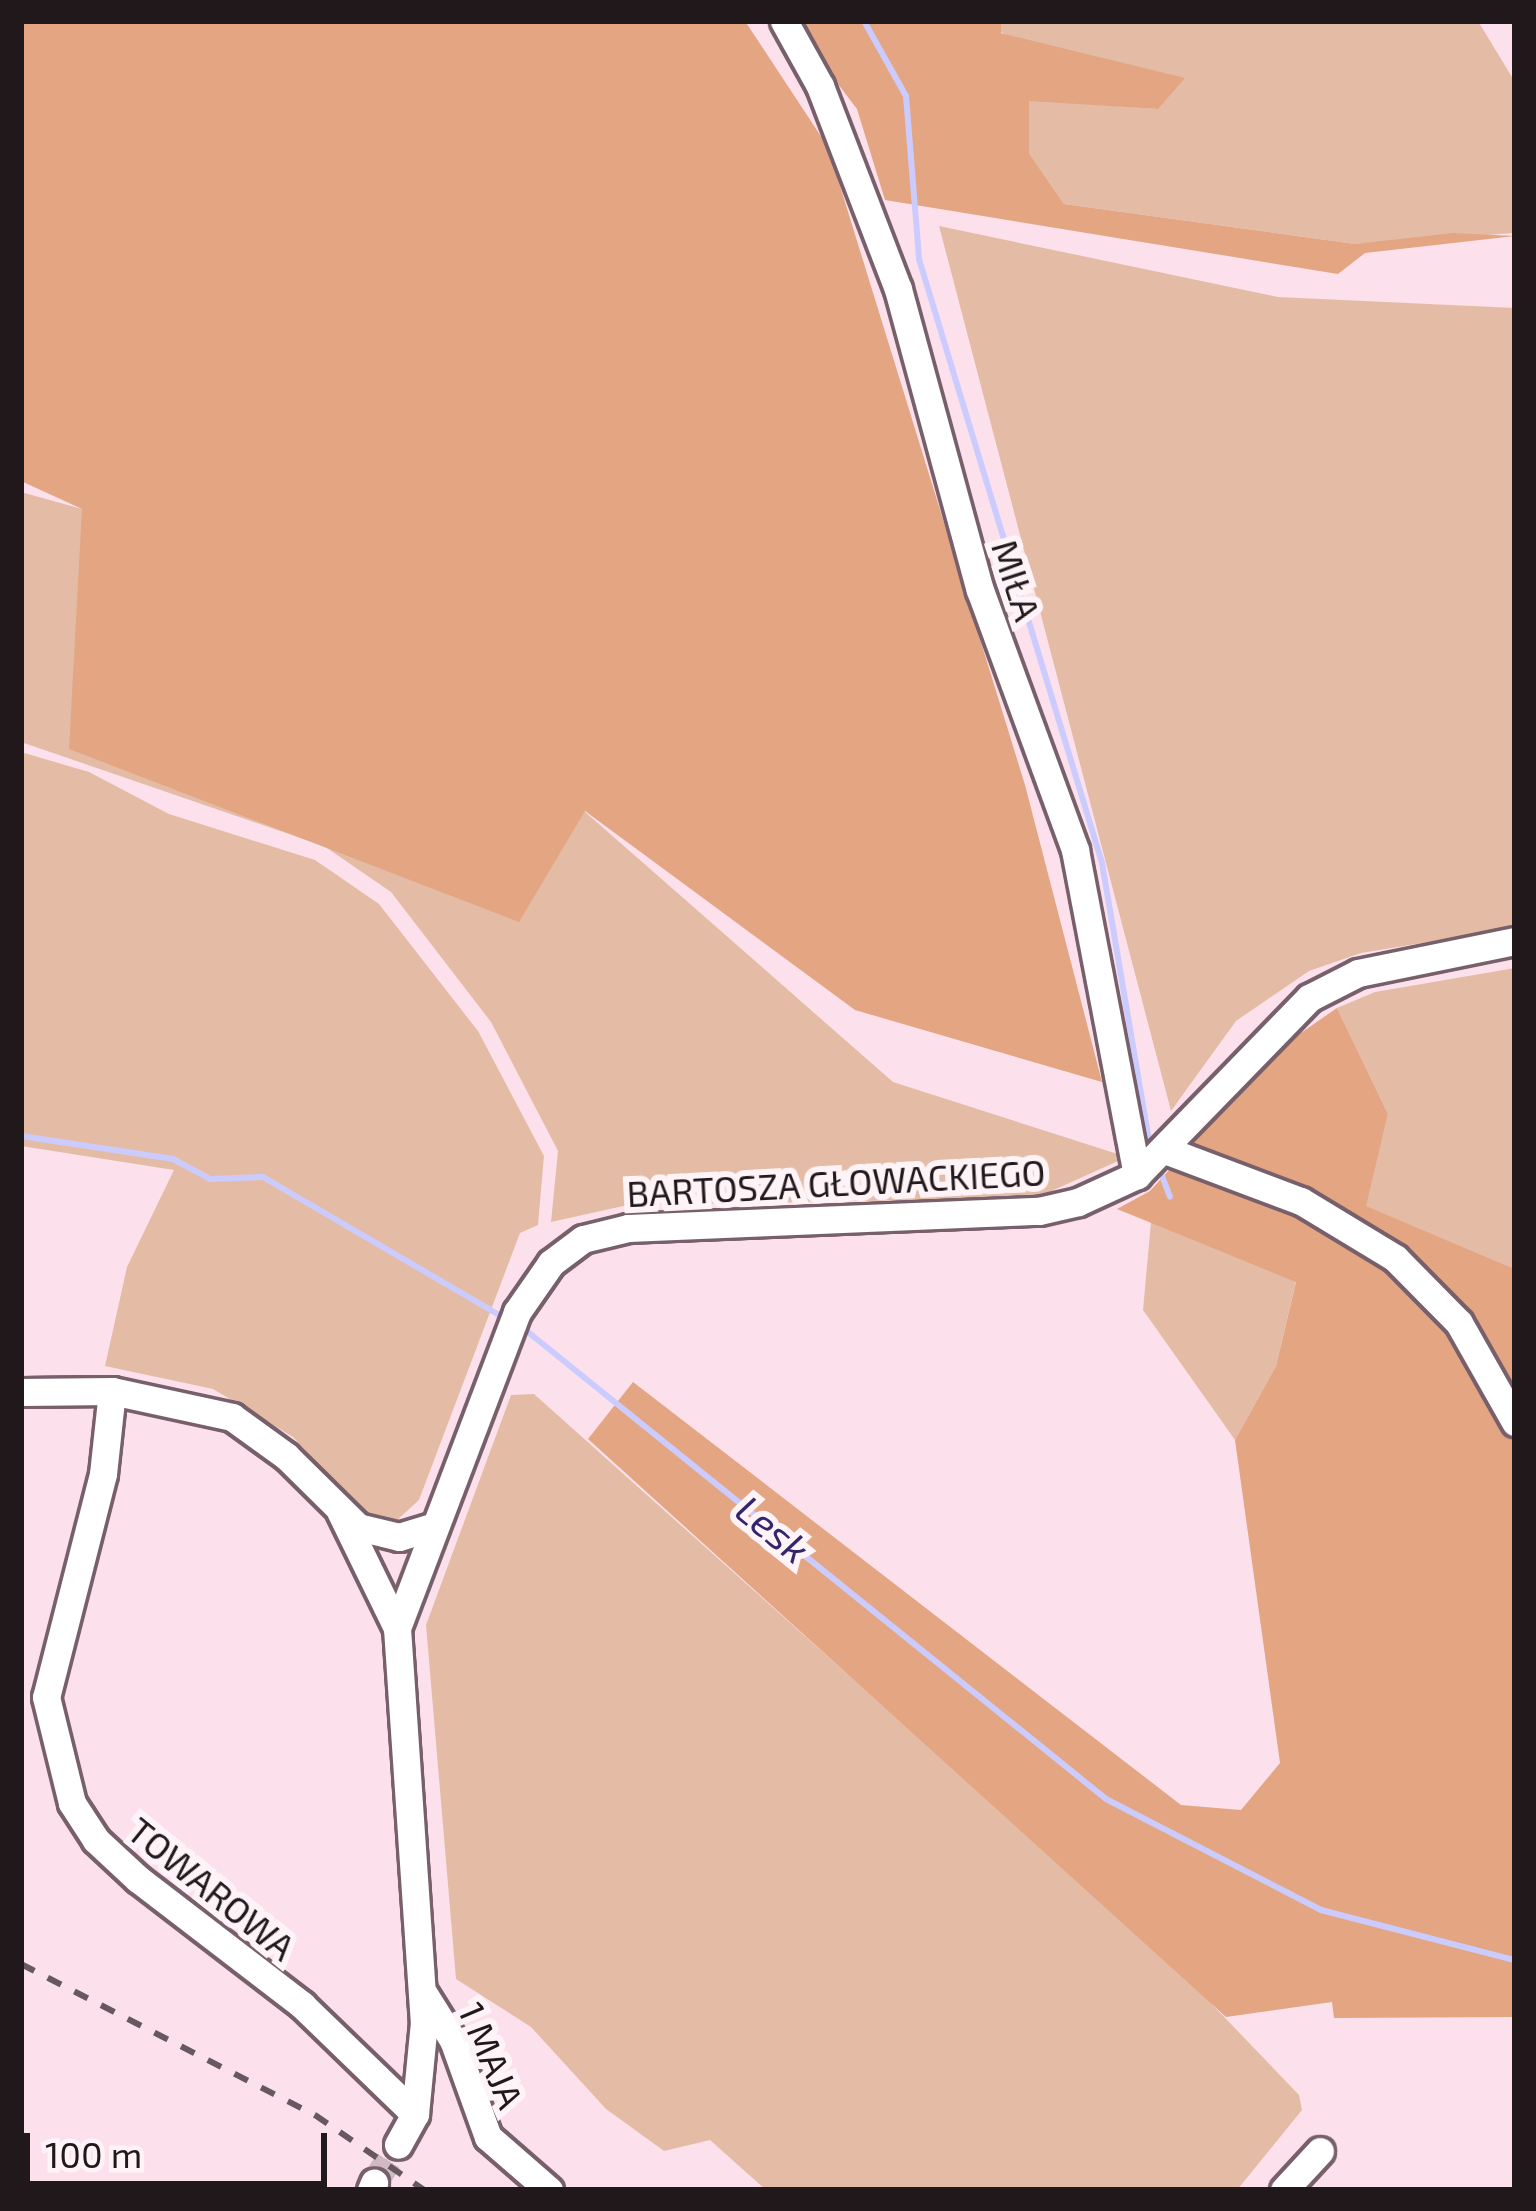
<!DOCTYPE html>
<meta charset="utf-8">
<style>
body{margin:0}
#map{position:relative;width:1536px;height:2211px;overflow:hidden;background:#fce1ed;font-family:"Exo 2",sans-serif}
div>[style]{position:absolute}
.green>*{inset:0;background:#e4bca6}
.forest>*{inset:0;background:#e3a582}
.stream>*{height:6px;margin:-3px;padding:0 3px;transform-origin:3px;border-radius:3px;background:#cccbfe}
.minor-tunnel>*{height:27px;margin-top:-13.5px;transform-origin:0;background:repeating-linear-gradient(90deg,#d0b9c3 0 27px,transparent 0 41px)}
.roads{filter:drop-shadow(3px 0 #77606b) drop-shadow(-3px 0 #77606b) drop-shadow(0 3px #77606b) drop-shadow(0 -3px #77606b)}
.minor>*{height:27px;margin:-13.5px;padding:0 13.5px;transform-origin:13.5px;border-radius:13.5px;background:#fff}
.rail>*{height:6px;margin-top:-3px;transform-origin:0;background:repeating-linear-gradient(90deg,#67585f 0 15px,transparent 0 30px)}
span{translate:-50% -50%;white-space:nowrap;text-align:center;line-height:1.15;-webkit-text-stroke:12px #fef4f8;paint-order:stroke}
.street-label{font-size:36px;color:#21181c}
.water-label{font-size:39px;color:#33266d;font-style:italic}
.frame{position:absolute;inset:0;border:24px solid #21181c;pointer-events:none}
.scale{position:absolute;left:24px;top:2133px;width:303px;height:54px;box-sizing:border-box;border:6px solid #21181c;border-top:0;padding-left:15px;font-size:36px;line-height:42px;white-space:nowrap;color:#21181c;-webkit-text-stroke:9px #fef4f8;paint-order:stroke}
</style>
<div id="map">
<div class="green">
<i style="clip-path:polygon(1001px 21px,1478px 21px,1515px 82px,1515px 233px,1355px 244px,1064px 204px,1029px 153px,1029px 100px,1158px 109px,1001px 32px)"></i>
<i style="clip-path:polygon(939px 226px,1278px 297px,1515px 308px,1515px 928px,1361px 953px,1309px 971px,1236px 1021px,1171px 1111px)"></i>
<i style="clip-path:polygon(21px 492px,82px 509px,584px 811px,893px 1082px,1127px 1157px,1036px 1198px,628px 1205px,551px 1222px,558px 1151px,491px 1022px,391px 892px,324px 846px,21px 742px)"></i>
<i style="clip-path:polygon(21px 752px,89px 772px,169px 814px,315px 860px,379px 904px,478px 1031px,544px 1156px,538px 1225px,520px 1233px,419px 1500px,395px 1522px,369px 1519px,293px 1437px,213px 1389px,105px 1366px,127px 1267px,174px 1170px,21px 1146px)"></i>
<i style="clip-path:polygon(1515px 968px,1515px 1269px,1365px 1206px,1388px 1114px,1337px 1008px,1375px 992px)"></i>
<i style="clip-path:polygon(1151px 1222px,1296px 1281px,1276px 1366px,1235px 1440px,1143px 1310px)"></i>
<i style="clip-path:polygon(534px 1394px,1183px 1974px,1299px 2095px,1302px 2110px,1237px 2190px,766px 2190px,710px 2140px,664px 2151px,606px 2109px,531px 2027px,456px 1979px,426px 1625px,511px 1395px)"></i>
</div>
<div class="forest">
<i style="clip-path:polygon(21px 21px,745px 21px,828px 147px,1025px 785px,1102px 1082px,855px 1010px,585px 811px,519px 922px,69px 749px,82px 509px,21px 481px)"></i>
<i style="clip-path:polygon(790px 21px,1001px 21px,1001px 33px,1185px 78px,1158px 109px,1029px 101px,1029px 153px,1064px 204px,1355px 244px,1453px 233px,1515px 236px,1365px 253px,1338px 274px,885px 200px,857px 109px)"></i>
<i style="clip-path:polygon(1337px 1008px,1388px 1114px,1366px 1206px,1515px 1269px,1515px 2017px,1334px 2018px,1332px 2002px,1226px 2017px,588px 1439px,633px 1382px,1181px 1805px,1241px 1810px,1280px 1763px,1235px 1440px,1276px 1366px,1296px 1282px,1117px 1209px,1150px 1191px,1282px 1046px)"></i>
</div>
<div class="stream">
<i style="left:864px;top:21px;width:86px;rotate:60.8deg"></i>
<i style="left:906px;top:96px;width:164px;rotate:85.4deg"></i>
<i style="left:919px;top:259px;width:631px;rotate:73.14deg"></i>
<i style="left:1102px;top:863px;width:281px;rotate:80.4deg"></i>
<i style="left:21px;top:1136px;width:154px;rotate:8.6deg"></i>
<i style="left:173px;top:1159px;width:42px;rotate:28.4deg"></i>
<i style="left:210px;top:1179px;width:53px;rotate:-2.2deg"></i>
<i style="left:263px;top:1177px;width:281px;rotate:30.3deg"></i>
<i style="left:1162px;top:1176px;width:22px;rotate:69deg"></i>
<i style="left:523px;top:1328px;width:749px;rotate:38.93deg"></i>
<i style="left:1106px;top:1799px;width:242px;rotate:27.3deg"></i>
<i style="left:1321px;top:1910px;width:200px;rotate:14.5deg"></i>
</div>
<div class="minor-tunnel">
<i style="left:374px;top:2183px;width:45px;rotate:-57.7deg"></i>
</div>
<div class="roads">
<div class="minor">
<i style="left:784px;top:21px;width:74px;rotate:61deg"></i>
<i style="left:820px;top:86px;width:217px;rotate:69deg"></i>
<i style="left:898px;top:289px;width:312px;rotate:74.8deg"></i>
<i style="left:980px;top:590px;width:277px;rotate:69.9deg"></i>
<i style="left:1075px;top:850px;width:331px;rotate:79.2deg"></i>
<i style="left:1165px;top:1150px;width:145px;rotate:20.6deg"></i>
<i style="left:1301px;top:1201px;width:110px;rotate:31.2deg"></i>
<i style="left:1395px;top:1258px;width:91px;rotate:45.4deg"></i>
<i style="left:1459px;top:1323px;width:114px;rotate:60.5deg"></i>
<i style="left:112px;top:1391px;width:83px;rotate:96.2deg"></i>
<i style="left:103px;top:1474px;width:230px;rotate:104.3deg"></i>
<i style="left:46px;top:1697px;width:109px;rotate:76.2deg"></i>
<i style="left:72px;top:1803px;width:44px;rotate:57deg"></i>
<i style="left:96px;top:1840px;width:57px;rotate:42.9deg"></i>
<i style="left:138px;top:1879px;width:207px;rotate:37.5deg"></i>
<i style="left:302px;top:2005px;width:157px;rotate:44deg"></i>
<i style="left:21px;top:1392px;width:91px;rotate:-0.6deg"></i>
<i style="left:112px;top:1391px;width:123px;rotate:12.2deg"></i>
<i style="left:232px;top:1417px;width:67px;rotate:35.8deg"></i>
<i style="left:286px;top:1456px;width:101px;rotate:44.6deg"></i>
<i style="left:358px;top:1527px;width:42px;rotate:13.7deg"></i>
<i style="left:399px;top:1537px;width:37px;rotate:-17deg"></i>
<i style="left:340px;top:1511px;width:130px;rotate:64deg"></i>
<i style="left:397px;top:1628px;width:395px;rotate:86.1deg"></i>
<i style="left:424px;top:2022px;width:92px;rotate:95.6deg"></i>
<i style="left:415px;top:2114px;width:35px;rotate:119deg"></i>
<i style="left:397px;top:1628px;width:338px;rotate:-69.2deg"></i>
<i style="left:517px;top:1312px;width:60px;rotate:-55.2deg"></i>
<i style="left:551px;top:1263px;width:40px;rotate:-37deg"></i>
<i style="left:583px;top:1239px;width:46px;rotate:-13.7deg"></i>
<i style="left:628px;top:1228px;width:411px;rotate:-2.4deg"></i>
<i style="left:1039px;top:1211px;width:40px;rotate:-13deg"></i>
<i style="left:1078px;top:1202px;width:65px;rotate:-24.6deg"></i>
<i style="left:1137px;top:1175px;width:247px;rotate:-45.8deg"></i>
<i style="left:1309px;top:998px;width:55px;rotate:-27deg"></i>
<i style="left:1358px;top:973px;width:160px;rotate:-11.5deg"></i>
<i style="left:424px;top:1994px;width:54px;rotate:57.8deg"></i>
<i style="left:453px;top:2040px;width:103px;rotate:70.2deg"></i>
<i style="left:488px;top:2137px;width:81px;rotate:41deg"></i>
<i style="left:371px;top:2190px;width:8px;rotate:-67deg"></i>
<i style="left:1284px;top:2190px;width:53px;rotate:-47.3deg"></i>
</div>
</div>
<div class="rail">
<i style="left:21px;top:1964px;width:331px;rotate:27.2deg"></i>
<i style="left:315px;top:2115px;width:132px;rotate:34.5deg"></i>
</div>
<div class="street-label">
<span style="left:1017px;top:580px;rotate:72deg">MIŁA</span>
<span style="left:836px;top:1182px;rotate:-3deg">BARTOSZA GŁOWACKIEGO</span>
<span style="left:212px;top:1888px;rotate:39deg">TOWAROWA</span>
<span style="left:492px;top:2055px;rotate:67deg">1 MAJA</span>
</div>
<div class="water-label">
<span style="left:773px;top:1529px;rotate:39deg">Lesk</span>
</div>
<div class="frame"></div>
<div class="scale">100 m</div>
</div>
